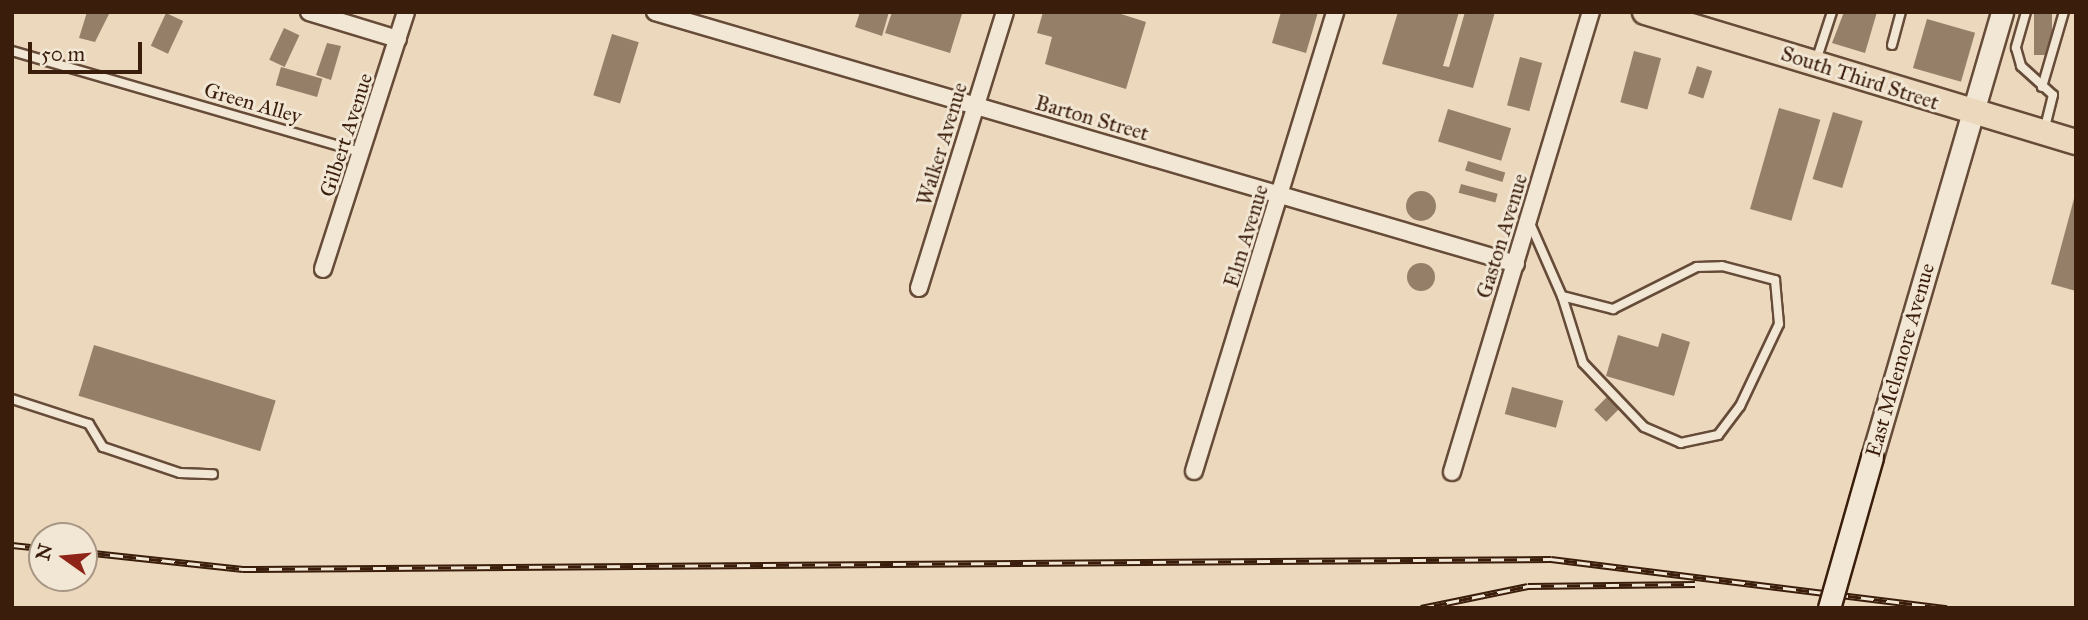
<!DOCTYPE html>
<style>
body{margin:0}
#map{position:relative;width:2088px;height:620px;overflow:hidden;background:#ebd8bd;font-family:"IM FELL Great Primer",serif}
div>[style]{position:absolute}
.building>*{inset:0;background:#967f68;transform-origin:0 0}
.round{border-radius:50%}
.roads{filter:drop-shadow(2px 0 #664c38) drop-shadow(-2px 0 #664c38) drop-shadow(0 2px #664c38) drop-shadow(0 -2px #664c38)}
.service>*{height:8px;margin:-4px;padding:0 4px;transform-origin:4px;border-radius:4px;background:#f2e6d4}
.minor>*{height:16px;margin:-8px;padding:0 8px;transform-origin:8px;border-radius:8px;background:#f2e6d4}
.secondary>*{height:21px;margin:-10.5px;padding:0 10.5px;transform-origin:10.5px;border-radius:10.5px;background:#f2e6d4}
.primary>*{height:24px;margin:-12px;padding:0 12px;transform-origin:12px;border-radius:12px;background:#ebd8bd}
.rail>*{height:7px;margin-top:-3.5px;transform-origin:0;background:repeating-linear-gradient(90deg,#f2e6d4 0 13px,#3a1e0b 0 26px);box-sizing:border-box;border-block:2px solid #3a1e0b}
.bridges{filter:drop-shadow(2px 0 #3a1e0b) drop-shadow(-2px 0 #3a1e0b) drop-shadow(0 2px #3a1e0b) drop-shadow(0 -2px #3a1e0b)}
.secondary-bridge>*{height:21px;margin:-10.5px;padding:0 10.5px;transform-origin:10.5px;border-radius:10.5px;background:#f2e6d4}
span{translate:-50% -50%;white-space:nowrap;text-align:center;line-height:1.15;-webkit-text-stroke:6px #f2e6d4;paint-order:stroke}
.street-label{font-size:21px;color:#3a1e0b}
.frame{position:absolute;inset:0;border:14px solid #3a1e0b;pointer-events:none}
.north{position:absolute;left:28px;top:522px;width:70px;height:70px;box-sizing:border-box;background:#f2e6d4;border:2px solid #a89684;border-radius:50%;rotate:285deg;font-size:19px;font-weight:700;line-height:28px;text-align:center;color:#3a1e0b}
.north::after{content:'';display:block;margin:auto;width:24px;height:32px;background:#8f2418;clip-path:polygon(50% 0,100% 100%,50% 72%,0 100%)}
.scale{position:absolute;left:28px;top:42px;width:114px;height:32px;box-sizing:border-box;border:4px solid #3a1e0b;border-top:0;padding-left:9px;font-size:21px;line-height:24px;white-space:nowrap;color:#3a1e0b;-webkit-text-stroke:5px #f2e6d4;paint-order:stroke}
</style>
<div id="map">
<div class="building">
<i style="clip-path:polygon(87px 12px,110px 12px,95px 42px,79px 38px)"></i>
<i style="clip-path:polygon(860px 12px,889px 12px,882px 36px,855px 27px)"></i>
<i style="clip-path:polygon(892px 12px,962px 14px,950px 53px,885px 33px)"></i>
<i style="clip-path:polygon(1043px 12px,1115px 12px,1146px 22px,1126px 89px,1045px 64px,1052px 37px,1037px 33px)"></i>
<i style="clip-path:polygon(1281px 12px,1318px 12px,1306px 53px,1272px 43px)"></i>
<i style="clip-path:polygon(1398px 12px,1459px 12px,1443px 66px,1449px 67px,1465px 12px,1495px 12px,1473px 88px,1382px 64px)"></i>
<i style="clip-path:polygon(1844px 12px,1877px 12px,1865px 53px,1832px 43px)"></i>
<i style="left:2034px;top:12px;width:18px;height:43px"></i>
<i style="left:166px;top:13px;width:19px;height:36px;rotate:25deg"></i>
<i style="left:1927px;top:19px;width:50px;height:51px;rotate:16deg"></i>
<i style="left:284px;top:28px;width:17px;height:35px;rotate:25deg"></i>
<i style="left:612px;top:34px;width:28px;height:64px;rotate:17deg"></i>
<i style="clip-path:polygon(327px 43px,341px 46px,331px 80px,316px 75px)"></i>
<i style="left:1634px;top:51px;width:28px;height:53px;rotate:15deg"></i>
<i style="left:1520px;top:57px;width:23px;height:50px;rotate:15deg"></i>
<i style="left:1697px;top:66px;width:16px;height:29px;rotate:18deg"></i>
<i style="left:281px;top:67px;width:43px;height:19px;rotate:16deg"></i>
<i style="left:1779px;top:108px;width:43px;height:105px;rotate:16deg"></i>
<i style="left:1448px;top:109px;width:66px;height:34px;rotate:17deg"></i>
<i style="left:1833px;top:112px;width:31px;height:70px;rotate:17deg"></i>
<i style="left:1468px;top:161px;width:39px;height:10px;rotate:17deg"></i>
<i style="left:1461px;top:184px;width:38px;height:9px;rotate:15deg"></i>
<i class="round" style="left:1406px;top:191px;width:30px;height:30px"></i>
<i style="clip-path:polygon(2075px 195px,2076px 195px,2076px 291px,2051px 284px)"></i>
<i class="round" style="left:1407px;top:263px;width:28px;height:28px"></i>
<i style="clip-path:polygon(1662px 333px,1690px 342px,1674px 396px,1606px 376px,1618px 335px,1658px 347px)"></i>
<i style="left:94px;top:345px;width:190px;height:53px;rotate:17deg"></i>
<i style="left:1512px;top:387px;width:53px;height:28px;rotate:15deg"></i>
<i style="left:1607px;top:397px;width:17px;height:18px;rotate:45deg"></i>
</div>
<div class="roads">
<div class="service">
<i style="left:2026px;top:12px;width:37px;rotate:106deg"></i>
<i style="left:2016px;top:48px;width:19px;rotate:74deg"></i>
<i style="left:2021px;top:66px;width:43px;rotate:42.2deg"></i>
<i style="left:2053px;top:95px;width:36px;rotate:104deg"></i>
<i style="left:1892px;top:45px;width:34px;rotate:-75deg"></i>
<i style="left:12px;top:51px;width:365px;rotate:16.2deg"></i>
<i style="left:1816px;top:61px;width:52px;rotate:-71.9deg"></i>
<i style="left:2042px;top:87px;width:78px;rotate:-73.7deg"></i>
<i style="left:1529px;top:221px;width:82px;rotate:66.3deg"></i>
<i style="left:1562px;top:296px;width:53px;rotate:14.3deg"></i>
<i style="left:1613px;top:309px;width:94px;rotate:-26.6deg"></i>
<i style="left:1697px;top:267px;width:25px;rotate:-2deg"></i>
<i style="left:1722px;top:266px;width:55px;rotate:14.8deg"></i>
<i style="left:1775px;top:280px;width:44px;rotate:84.8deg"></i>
<i style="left:1779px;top:324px;width:91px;rotate:115.4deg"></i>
<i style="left:1740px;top:406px;width:36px;rotate:127deg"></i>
<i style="left:1718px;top:435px;width:38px;rotate:168deg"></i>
<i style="left:1681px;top:443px;width:40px;rotate:-156.6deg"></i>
<i style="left:1644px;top:427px;width:88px;rotate:-133.6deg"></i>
<i style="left:1583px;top:363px;width:70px;rotate:-107.4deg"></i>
<i style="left:12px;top:399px;width:81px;rotate:18deg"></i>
<i style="left:89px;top:424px;width:27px;rotate:59deg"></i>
<i style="left:103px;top:447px;width:81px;rotate:18.7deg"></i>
<i style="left:180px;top:473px;width:33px;rotate:2deg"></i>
</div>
<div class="minor">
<i style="left:309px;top:12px;width:93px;rotate:16.9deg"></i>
<i style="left:655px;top:12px;width:897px;rotate:16.31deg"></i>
<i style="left:323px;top:269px;width:270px;rotate:-72.1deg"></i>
<i style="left:919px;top:288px;width:289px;rotate:-72.7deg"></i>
<i style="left:1194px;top:471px;width:480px;rotate:-72.9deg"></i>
<i style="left:1452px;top:472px;width:481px;rotate:-73.2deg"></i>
</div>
<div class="secondary">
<i style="left:1872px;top:457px;width:464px;rotate:-73.7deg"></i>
</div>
<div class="primary">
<i style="left:1645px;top:12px;width:450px;rotate:16.8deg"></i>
</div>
</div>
<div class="rail">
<i style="left:12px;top:545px;width:30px;rotate:6deg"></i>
<i style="left:84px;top:552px;width:160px;rotate:6.1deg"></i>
<i style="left:243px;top:569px;width:1308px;rotate:-0.44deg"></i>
<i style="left:1551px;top:559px;width:399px;rotate:7.1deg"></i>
<i style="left:1421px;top:608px;width:109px;rotate:-11.6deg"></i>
<i style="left:1528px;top:586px;width:167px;rotate:-0.7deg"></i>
</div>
<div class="bridges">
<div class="secondary-bridge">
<i style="left:1829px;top:608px;width:157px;rotate:-74.1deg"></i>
</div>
</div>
<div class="street-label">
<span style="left:1860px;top:78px;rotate:18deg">South Third Street</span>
<span style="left:253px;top:103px;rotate:16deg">Green Alley</span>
<span style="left:1092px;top:118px;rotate:16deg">Barton Street</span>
<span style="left:346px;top:135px;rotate:-72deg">Gilbert Avenue</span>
<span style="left:942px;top:144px;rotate:-73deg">Walker Avenue</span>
<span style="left:1246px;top:236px;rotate:-73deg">Elm Avenue</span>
<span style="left:1502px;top:236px;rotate:-73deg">Gaston Avenue</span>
<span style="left:1900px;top:360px;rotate:-74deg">East Mclemore Avenue</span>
</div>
<div class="frame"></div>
<div class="north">N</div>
<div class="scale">50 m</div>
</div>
